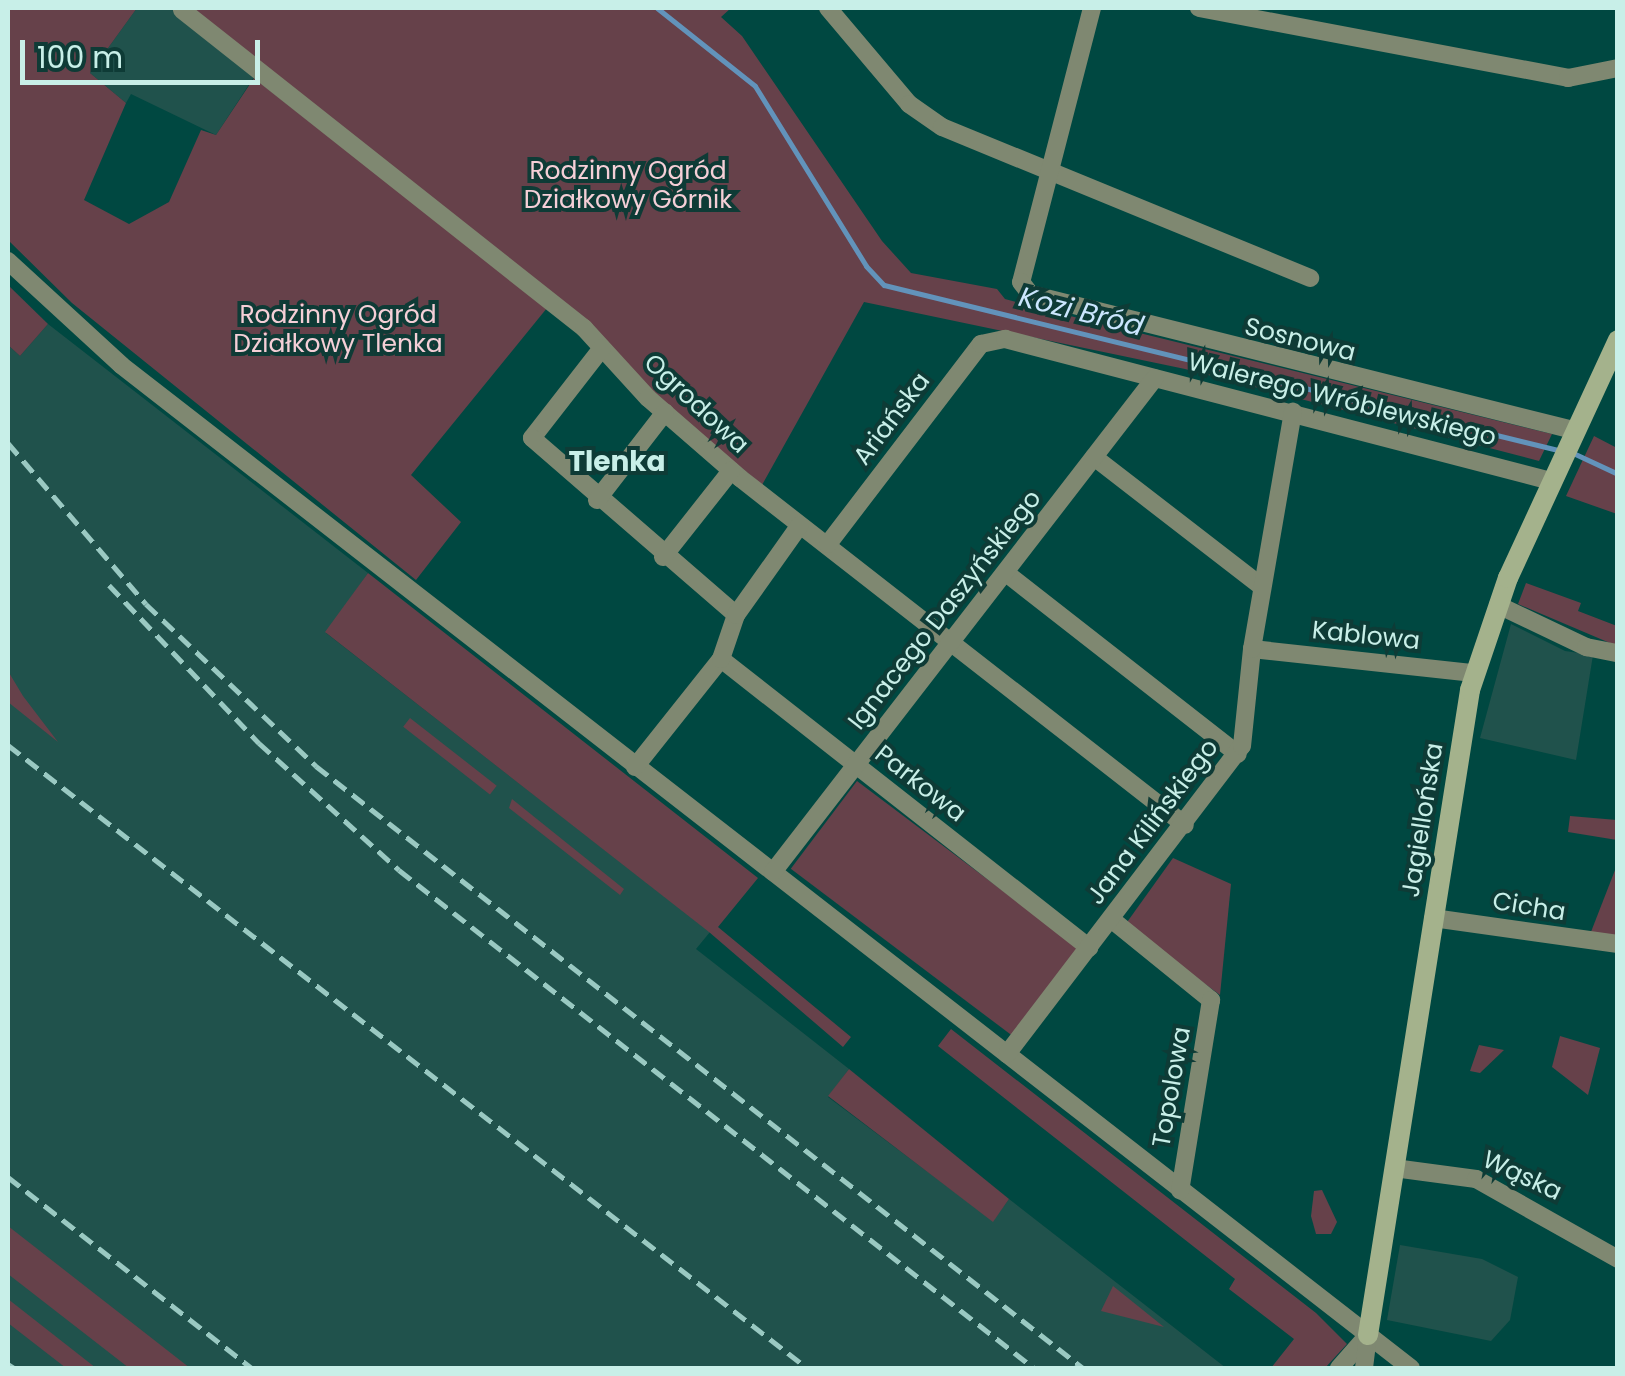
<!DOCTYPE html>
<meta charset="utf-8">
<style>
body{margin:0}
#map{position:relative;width:1625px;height:1376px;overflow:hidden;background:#004841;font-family:Poppins,sans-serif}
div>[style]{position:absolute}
.built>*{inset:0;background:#20524c}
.green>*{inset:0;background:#66414a;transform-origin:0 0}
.stream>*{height:5px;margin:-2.5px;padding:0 2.5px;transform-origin:2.5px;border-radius:2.5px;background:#6293bb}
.street>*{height:18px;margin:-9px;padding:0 9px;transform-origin:9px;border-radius:9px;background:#7f8871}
.secondary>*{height:20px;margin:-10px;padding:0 10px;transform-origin:10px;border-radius:10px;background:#a4b28c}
.rail>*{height:5px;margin-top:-2.5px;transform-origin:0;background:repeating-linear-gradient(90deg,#9ac9c2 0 15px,transparent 0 23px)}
span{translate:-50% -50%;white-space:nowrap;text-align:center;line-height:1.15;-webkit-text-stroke:8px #0e3b36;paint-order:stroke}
.park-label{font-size:25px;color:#f5cfd7}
.street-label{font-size:25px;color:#c8efe8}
.water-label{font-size:28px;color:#cbe6fe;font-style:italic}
.neighbourhood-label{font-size:28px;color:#c8efe8;font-weight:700}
.frame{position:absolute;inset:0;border:10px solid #c8efe8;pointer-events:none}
.scale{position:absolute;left:20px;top:40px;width:240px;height:45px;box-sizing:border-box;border:5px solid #c8efe8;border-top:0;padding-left:12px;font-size:30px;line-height:35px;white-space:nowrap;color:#c8efe8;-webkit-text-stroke:8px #0e3b36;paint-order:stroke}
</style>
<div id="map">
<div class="built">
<i style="clip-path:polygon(137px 8px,186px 8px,261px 66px,216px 135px,131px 94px,126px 103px,90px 73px)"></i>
<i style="clip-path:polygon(48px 324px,368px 573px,326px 633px,710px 932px,696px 949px,849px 1069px,828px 1097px,993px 1221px,1009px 1199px,1226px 1368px,8px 1368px,8px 345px,20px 356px)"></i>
<i style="clip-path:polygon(1511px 624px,1565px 651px,1593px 655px,1576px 760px,1480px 738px)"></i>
<i style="clip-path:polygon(1400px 1245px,1482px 1259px,1518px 1277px,1510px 1320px,1491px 1341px,1387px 1320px)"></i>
</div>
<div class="green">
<i style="clip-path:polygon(8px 8px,137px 8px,90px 73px,126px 103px,84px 200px,129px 224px,169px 202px,201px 130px,216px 135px,254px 78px,547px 308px,411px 475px,461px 522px,416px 580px,72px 303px,8px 240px)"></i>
<i style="clip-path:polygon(186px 8px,731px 8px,721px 17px,742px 36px,882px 241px,911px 273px,997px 289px,1005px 299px,1062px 314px,1552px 434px,1539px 461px,1185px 369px,864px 302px,762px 485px)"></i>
<i style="clip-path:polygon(8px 285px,48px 324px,20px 356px,8px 345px)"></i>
<i style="clip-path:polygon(1594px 436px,1617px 448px,1617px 514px,1566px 496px)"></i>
<i style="clip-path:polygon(368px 573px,758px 878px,718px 927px,851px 1037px,843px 1047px,709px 932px,325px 632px)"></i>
<i style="clip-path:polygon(1526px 583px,1581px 603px,1578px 611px,1617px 626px,1617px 646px,1518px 604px)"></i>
<i style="clip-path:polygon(8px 671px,23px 696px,58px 742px,8px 702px)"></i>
<i style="left:410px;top:718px;width:110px;height:11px;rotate:38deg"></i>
<i style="left:857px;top:781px;width:277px;height:110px;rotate:37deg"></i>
<i style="clip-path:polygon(512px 799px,624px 889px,620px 895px,509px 808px)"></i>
<i style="clip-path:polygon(1570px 816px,1617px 820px,1617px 840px,1568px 832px)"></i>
<i style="clip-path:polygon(1173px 858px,1231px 884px,1220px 995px,1125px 925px)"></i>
<i style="clip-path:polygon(1617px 865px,1617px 941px,1589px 937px)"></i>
<i style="clip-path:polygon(951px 1029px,1316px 1313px,1347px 1344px,1325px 1368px,1271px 1368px,1294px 1339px,1229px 1289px,1235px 1279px,938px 1046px)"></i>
<i style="clip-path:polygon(1560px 1036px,1600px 1048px,1588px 1095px,1552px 1067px)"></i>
<i style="clip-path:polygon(1479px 1045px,1504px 1050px,1480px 1073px,1470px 1071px)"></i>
<i style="clip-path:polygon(849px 1069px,1009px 1199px,993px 1222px,828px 1096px)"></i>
<i style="clip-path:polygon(1322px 1190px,1337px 1222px,1331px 1234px,1316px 1234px,1311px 1216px,1314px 1191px)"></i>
<i style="clip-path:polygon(8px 1226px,190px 1368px,129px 1368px,8px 1274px)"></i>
<i style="clip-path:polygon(1113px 1286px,1164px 1327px,1101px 1311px)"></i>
<i style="clip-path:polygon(8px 1299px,96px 1368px,66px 1368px,8px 1323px)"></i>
</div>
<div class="stream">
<i style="left:657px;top:8px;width:125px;rotate:38.5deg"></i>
<i style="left:755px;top:86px;width:211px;rotate:58.3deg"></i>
<i style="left:866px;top:266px;width:26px;rotate:47deg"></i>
<i style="left:884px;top:285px;width:698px;rotate:13.76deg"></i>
<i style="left:1573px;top:453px;width:50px;rotate:25deg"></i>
</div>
<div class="street">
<i style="left:828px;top:8px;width:126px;rotate:49.8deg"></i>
<i style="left:909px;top:104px;width:40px;rotate:34.9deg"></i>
<i style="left:942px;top:127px;width:398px;rotate:22.3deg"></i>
<i style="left:1092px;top:8px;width:283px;rotate:104.5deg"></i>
<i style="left:1021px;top:282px;width:15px;rotate:53deg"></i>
<i style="left:1030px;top:294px;width:560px;rotate:14.06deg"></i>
<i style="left:1199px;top:8px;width:376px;rotate:10.7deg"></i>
<i style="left:1568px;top:78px;width:51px;rotate:-11.3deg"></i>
<i style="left:182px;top:10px;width:513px;rotate:38.35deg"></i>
<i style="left:584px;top:328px;width:95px;rotate:47.6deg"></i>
<i style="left:648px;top:398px;width:122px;rotate:41deg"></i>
<i style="left:740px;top:478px;width:564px;rotate:37.95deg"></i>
<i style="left:8px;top:261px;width:154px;rotate:42.6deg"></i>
<i style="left:121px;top:365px;width:1634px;rotate:37.87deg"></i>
<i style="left:602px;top:348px;width:114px;rotate:127.9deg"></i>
<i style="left:532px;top:438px;width:270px;rotate:40.9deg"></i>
<i style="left:1094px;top:457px;width:212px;rotate:37.7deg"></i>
<i style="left:597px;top:500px;width:111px;rotate:-52.3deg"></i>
<i style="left:828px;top:544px;width:252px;rotate:-52.6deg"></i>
<i style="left:981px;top:344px;width:25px;rotate:-12deg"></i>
<i style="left:1005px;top:339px;width:564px;rotate:14.58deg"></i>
<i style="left:663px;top:557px;width:110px;rotate:-51.7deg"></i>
<i style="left:1006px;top:573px;width:294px;rotate:38deg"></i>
<i style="left:1498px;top:605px;width:98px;rotate:25.5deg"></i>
<i style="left:1586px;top:647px;width:33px;rotate:11deg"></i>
<i style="left:1252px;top:649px;width:223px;rotate:6.2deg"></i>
<i style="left:721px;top:659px;width:468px;rotate:38.1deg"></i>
<i style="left:635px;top:767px;width:138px;rotate:-51.5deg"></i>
<i style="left:721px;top:659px;width:46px;rotate:-71.2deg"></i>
<i style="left:736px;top:615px;width:110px;rotate:-54.6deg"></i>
<i style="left:773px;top:872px;width:624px;rotate:-52.29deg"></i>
<i style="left:1433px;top:918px;width:187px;rotate:8deg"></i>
<i style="left:1111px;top:919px;width:129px;rotate:39deg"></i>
<i style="left:1211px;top:1000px;width:193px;rotate:99.2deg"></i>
<i style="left:1007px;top:1054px;width:387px;rotate:-52.7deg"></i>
<i style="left:1242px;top:746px;width:98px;rotate:-84.1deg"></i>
<i style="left:1252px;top:649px;width:241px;rotate:-80.2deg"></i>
<i style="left:1394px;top:1168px;width:83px;rotate:7.6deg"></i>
<i style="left:1476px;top:1179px;width:163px;rotate:29.4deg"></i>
<i style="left:1339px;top:1368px;width:44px;rotate:-48.7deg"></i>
<i style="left:1364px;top:1368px;width:33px;rotate:-83deg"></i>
</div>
<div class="secondary">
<i style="left:1368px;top:1335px;width:653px;rotate:-81.01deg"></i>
<i style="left:1470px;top:690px;width:118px;rotate:-71.3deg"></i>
<i style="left:1508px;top:578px;width:262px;rotate:-65.2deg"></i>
</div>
<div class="rail">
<i style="left:8px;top:443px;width:212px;rotate:49.4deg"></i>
<i style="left:146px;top:604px;width:235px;rotate:43.6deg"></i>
<i style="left:316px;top:766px;width:975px;rotate:38.13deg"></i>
<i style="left:109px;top:585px;width:218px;rotate:46.5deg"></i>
<i style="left:259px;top:743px;width:189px;rotate:42.2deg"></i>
<i style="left:399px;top:870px;width:807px;rotate:38.11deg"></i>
<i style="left:8px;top:745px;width:1013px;rotate:37.94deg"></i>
<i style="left:8px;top:1177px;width:310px;rotate:38.1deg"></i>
<i style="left:8px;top:1364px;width:7px;rotate:34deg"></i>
</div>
<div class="park-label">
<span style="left:628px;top:186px">Rodzinny Ogród<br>Działkowy Górnik</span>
<span style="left:338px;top:330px">Rodzinny Ogród<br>Działkowy Tlenka</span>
</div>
<div class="street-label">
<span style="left:1300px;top:340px;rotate:14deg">Sosnowa</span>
<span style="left:1342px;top:400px;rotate:14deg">Walerego Wróblewskiego</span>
<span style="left:696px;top:404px;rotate:43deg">Ogrodowa</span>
<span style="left:892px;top:419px;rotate:-53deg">Ariańska</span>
<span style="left:945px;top:610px;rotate:-52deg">Ignacego Daszyńskiego</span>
<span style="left:1366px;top:636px;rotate:6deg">Kablowa</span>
<span style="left:920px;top:784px;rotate:38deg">Parkowa</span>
<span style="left:1423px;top:820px;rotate:-81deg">Jagiellońska</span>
<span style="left:1153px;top:822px;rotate:-53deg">Jana Kilińskiego</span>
<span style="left:1529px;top:907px;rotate:9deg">Cicha</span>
<span style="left:1172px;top:1087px;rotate:-80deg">Topolowa</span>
<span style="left:1522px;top:1176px;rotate:25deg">Wąska</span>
</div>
<div class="water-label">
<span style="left:1081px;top:312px;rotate:14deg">Kozi Bród</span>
</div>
<div class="neighbourhood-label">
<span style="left:617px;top:462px">Tlenka</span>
</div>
<div class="frame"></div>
<div class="scale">100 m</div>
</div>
